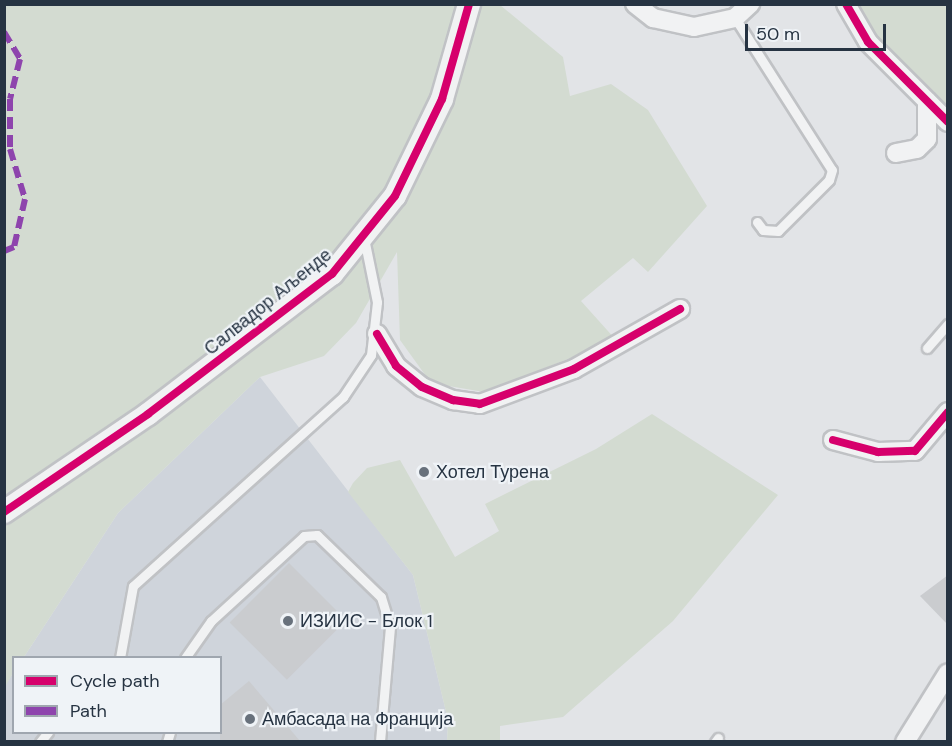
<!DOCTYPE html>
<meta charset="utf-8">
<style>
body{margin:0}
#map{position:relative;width:952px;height:746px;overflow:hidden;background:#e2e4e7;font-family:"DM Sans",sans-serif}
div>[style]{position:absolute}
.built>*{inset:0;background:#cfd4db}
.green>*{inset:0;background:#d3dbd1}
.building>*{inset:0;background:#cacccf;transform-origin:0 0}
.roads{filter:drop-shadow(2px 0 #c0c2c5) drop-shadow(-2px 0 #c0c2c5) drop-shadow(0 2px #c0c2c5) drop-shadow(0 -2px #c0c2c5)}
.service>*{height:9px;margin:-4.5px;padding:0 4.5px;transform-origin:4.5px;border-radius:4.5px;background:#f1f2f3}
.minor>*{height:18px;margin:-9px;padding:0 9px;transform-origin:9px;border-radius:9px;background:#f1f2f3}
.tertiary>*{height:22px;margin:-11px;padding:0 11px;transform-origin:11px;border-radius:11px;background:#f1f2f3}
.quiet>*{height:6px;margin-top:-3px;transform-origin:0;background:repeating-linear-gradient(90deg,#8e44ad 0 12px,transparent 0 18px)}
.cycleway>*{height:8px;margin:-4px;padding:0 4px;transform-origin:4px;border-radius:4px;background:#d6006c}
.dots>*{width:16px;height:16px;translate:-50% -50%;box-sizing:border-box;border:3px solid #eff3f7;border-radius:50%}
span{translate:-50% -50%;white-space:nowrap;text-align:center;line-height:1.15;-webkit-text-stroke:4.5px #eff3f7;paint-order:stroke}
.street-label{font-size:18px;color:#263342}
.poi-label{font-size:18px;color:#263342}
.left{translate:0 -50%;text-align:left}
.frame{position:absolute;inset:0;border:6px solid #263342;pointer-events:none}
.legend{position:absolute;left:12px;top:656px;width:210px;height:78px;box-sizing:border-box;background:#eff3f7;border:2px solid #9fa6af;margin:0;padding:8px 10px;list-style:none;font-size:18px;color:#263342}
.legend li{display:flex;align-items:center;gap:12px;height:30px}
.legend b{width:30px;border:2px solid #9fa6af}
.scale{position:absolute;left:745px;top:24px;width:141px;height:27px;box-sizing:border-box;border:3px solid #263342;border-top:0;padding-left:8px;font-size:18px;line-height:21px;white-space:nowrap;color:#263342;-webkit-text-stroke:4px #eff3f7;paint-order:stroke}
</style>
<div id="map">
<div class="built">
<i style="clip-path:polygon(260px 377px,413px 575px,448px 720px,447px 741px,5px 741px,4px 687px,13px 673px,14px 732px,220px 732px,220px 658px,24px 657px,118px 513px)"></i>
</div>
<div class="green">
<i style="clip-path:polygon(5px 5px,500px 5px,563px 57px,570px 96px,611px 84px,648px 110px,707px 206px,648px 272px,633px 258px,581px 301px,616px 340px,484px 392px,431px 383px,400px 340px,397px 252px,356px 323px,324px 356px,260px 377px,118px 513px,24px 657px,14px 658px,13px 673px,5px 687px)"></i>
<i style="clip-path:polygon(855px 5px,947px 5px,947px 117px,908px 82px)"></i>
<i style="clip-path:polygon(652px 414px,778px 495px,673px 621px,563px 717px,500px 726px,500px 741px,447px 741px,448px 720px,413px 575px,348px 492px,353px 483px,367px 468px,400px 460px,455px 557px,499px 531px,485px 504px,596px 449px)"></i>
</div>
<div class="building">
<i style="left:289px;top:563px;width:81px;height:84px;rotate:45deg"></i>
<i style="clip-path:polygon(948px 575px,948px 625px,920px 596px)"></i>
<i style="clip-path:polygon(249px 681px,300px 741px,220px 741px,220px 705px)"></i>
</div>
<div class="roads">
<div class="service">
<i style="left:735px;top:18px;width:180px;rotate:57.5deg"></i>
<i style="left:832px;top:170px;width:10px;rotate:107deg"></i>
<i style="left:829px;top:180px;width:72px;rotate:135deg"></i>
<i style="left:778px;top:231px;width:15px;rotate:-176deg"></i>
<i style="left:763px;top:230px;width:10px;rotate:-127deg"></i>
<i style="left:927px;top:348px;width:32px;rotate:-49deg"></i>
<i style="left:120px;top:658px;width:73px;rotate:-79.8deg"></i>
<i style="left:133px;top:586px;width:283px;rotate:-42deg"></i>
<i style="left:343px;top:397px;width:50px;rotate:-56.3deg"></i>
<i style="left:371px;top:355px;width:53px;rotate:-83.5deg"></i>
<i style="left:377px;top:302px;width:65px;rotate:-101.5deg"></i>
<i style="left:185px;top:658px;width:45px;rotate:-54.9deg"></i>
<i style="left:211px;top:621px;width:126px;rotate:-42.4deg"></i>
<i style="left:304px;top:536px;width:13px;rotate:-4deg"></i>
<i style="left:317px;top:535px;width:89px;rotate:44.1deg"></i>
<i style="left:381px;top:597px;width:31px;rotate:73deg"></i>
<i style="left:390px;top:627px;width:115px;rotate:95deg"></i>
<i style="left:40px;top:742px;width:13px;rotate:-51deg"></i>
<i style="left:167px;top:742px;width:10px;rotate:-73deg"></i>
<i style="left:715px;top:742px;width:5px;rotate:-53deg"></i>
</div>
<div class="minor">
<i style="left:635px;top:4px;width:23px;rotate:38deg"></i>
<i style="left:653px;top:18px;width:42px;rotate:12.4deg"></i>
<i style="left:694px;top:27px;width:42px;rotate:-12.4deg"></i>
<i style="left:735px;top:18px;width:21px;rotate:-43deg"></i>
<i style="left:846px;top:4px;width:44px;rotate:59.9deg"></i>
<i style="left:868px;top:42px;width:113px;rotate:45deg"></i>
<i style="left:896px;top:153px;width:21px;rotate:-11deg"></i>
<i style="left:917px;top:149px;width:14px;rotate:-45deg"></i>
<i style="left:927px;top:139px;width:38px;rotate:-90deg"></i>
<i style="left:377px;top:334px;width:37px;rotate:59deg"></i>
<i style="left:396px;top:366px;width:33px;rotate:39deg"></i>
<i style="left:422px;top:387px;width:34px;rotate:23deg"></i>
<i style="left:453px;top:400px;width:27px;rotate:8deg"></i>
<i style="left:480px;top:404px;width:100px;rotate:-20.4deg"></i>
<i style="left:574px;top:369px;width:122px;rotate:-29.5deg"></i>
<i style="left:833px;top:440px;width:47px;rotate:14.9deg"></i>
<i style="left:878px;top:452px;width:37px;rotate:-2deg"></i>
<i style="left:915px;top:451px;width:51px;rotate:-49.8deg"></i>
<i style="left:905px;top:742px;width:81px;rotate:-58.1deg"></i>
</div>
<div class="tertiary">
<i style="left:4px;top:512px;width:174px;rotate:-34.2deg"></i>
<i style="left:148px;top:414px;width:231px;rotate:-37.3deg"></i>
<i style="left:332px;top:274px;width:100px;rotate:-51.1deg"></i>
<i style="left:395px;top:196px;width:108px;rotate:-64.1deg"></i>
<i style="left:442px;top:99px;width:99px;rotate:-74.1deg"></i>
</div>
</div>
<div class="quiet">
<i style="left:4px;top:32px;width:31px;rotate:59deg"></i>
<i style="left:20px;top:59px;width:41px;rotate:104deg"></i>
<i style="left:10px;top:99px;width:50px;rotate:90deg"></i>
<i style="left:10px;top:149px;width:52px;rotate:73.3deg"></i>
<i style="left:25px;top:199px;width:49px;rotate:102.9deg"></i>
<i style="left:14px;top:247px;width:11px;rotate:158deg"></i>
</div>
<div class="cycleway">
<i style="left:846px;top:4px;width:44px;rotate:59.9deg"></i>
<i style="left:868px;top:42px;width:113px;rotate:45deg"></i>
<i style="left:377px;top:334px;width:37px;rotate:59deg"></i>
<i style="left:396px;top:366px;width:33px;rotate:39deg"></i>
<i style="left:422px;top:387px;width:34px;rotate:23deg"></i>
<i style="left:453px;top:400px;width:27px;rotate:8deg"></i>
<i style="left:480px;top:404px;width:100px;rotate:-20.4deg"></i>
<i style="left:574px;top:369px;width:122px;rotate:-29.5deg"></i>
<i style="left:833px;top:440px;width:47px;rotate:14.9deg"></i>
<i style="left:878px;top:452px;width:37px;rotate:-2deg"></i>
<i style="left:915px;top:451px;width:51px;rotate:-49.8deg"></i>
<i style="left:4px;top:512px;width:174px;rotate:-34.2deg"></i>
<i style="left:148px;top:414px;width:231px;rotate:-37.3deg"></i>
<i style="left:332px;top:274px;width:100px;rotate:-51.1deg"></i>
<i style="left:395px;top:196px;width:108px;rotate:-64.1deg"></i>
<i style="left:442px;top:99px;width:99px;rotate:-74.1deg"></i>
</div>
<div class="dots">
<i style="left:424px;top:472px;background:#68717c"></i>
<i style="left:288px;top:621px;background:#68717c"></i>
<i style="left:250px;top:719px;background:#68717c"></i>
</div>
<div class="street-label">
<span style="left:268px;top:302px;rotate:-39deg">Салвадор Аљенде</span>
</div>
<div class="poi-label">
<span class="left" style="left:436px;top:472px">Хотел Турена</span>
<span class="left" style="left:300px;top:621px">ИЗИИС - Блок 1</span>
<span class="left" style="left:262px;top:719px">Амбасада на Франција</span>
</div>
<div class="frame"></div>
<ul class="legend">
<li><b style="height:8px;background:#d6006c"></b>Cycle path</li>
<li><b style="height:8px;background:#8e44ad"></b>Path</li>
</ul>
<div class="scale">50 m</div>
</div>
